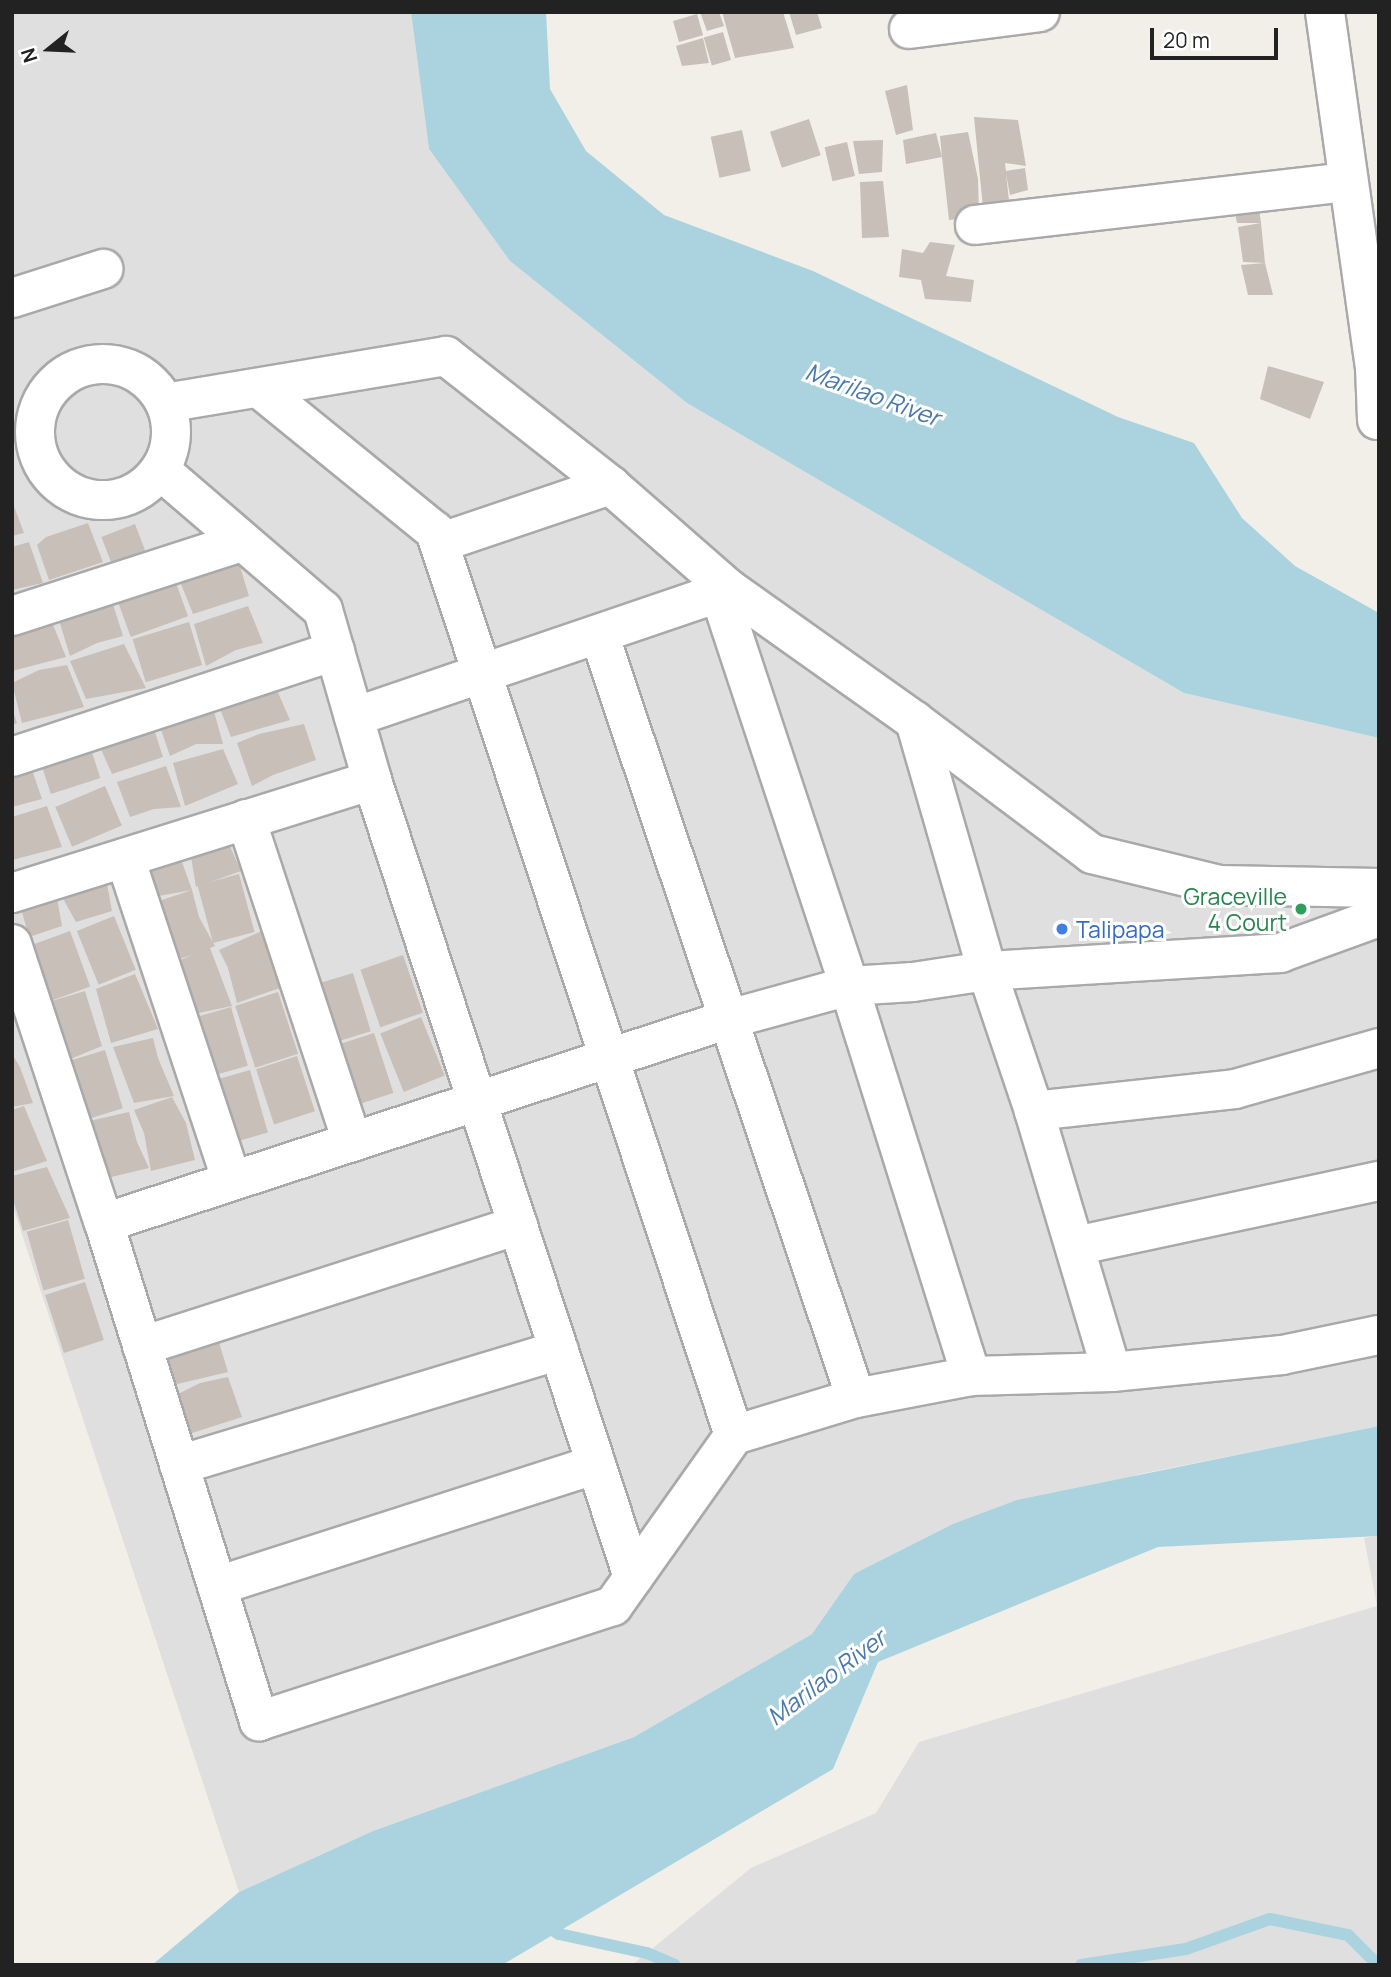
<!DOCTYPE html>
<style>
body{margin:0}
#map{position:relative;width:1391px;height:1977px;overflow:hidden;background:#f2efe9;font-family:Manrope,sans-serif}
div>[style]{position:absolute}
.residential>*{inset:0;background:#e0dfdf}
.water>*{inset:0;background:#aad3df}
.stream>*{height:12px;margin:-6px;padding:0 6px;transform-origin:6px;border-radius:6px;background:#aad3df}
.building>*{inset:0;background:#c7bfb8;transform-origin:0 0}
.roads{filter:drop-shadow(2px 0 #a9a9a9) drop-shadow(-2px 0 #a9a9a9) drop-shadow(0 2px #a9a9a9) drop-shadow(0 -2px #a9a9a9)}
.minor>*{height:38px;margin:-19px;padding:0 19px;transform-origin:19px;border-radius:19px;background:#fff}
.minor>.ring{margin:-19px;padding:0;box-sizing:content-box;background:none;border:38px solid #fff;border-radius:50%}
.dots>*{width:19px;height:19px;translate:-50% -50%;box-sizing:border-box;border:4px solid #fff;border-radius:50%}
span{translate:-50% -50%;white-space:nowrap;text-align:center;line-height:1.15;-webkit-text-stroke:6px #fff;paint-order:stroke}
.leisure-label{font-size:23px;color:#27864d}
.right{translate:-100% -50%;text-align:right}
.shop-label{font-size:23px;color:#366cbe}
.left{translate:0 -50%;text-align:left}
.water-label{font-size:24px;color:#4a7aab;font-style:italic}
.frame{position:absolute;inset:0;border:14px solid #222;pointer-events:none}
.north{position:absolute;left:14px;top:14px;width:70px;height:70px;-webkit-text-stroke:5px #fff;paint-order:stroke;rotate:252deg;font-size:19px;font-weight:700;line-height:28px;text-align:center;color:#222}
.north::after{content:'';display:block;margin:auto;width:24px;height:32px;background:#222;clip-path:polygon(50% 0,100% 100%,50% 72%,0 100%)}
.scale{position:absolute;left:1150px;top:28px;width:128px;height:32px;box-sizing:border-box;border:4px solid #222;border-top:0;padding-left:9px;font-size:21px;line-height:24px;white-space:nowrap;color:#222;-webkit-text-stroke:5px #fff;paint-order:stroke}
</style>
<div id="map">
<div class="residential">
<i style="clip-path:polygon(12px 12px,411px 12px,429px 149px,510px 261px,687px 403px,1184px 693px,1379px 738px,1379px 1426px,1140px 1474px,854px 1574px,812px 1634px,634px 1737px,373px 1831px,239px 1892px,12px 1204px)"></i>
<i style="clip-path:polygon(1379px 1536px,1379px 1965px,632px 1965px,751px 1868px,876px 1813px,919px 1742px,1377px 1606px,1364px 1538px)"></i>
</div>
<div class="water">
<i style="clip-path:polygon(411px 12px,546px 12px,550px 89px,586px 151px,664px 215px,813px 271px,1118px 417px,1194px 443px,1242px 518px,1295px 566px,1379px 613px,1379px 738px,1184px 693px,687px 403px,510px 261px,429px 149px)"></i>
<i style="clip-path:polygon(1379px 1426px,1379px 1536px,1158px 1547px,878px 1662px,833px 1769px,502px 1965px,152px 1965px,239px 1892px,373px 1831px,634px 1737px,812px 1634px,854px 1574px,953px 1524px,1017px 1500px)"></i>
</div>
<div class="stream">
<i style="left:543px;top:1924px;width:19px;rotate:32deg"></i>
<i style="left:559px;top:1934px;width:90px;rotate:12.2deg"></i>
<i style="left:647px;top:1953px;width:30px;rotate:23deg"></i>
<i style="left:1081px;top:1965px;width:106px;rotate:-8.7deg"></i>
<i style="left:1186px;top:1949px;width:89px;rotate:-19.7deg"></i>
<i style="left:1270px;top:1919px;width:80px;rotate:11.6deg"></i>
<i style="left:1348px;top:1935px;width:42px;rotate:45deg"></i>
</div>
<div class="building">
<i style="clip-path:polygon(700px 12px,719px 12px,724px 26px,707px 31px)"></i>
<i style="clip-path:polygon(722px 12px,783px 12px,794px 48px,735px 58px)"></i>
<i style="clip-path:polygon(789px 12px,817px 12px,822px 28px,796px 35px)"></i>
<i style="left:697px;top:14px;width:22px;height:25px;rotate:74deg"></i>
<i style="left:723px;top:32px;width:29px;height:20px;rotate:74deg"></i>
<i style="clip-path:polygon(703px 38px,709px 63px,682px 66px,676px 46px)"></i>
<i style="clip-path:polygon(907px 85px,913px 130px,896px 135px,885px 91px)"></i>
<i style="clip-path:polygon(974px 117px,1018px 120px,1026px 166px,1005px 163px,1006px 171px,1025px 168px,1028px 190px,1010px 195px,1006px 174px,1011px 218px,984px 218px)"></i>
<i style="left:809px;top:119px;width:38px;height:41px;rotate:72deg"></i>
<i style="left:742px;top:130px;width:42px;height:32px;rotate:78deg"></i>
<i style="clip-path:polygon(968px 132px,978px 179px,979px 216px,949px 220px,942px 157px,906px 164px,903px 140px,936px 133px,942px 157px,940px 136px)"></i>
<i style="clip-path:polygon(883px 140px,882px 172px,859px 174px,853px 141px)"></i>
<i style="left:847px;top:142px;width:35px;height:23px;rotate:77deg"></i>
<i style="clip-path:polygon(883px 181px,889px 237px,862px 238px,860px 182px)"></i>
<i style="clip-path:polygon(1257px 195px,1261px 223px,1237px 223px,1232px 196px)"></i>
<i style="clip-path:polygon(1261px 223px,1265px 263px,1243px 262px,1238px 227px)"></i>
<i style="clip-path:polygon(930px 242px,955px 245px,946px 276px,974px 280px,971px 302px,925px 299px,921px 280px,899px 277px,902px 249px,923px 253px)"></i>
<i style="clip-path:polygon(1265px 263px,1273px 295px,1248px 295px,1241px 265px)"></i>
<i style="clip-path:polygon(1268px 366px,1324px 382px,1310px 419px,1260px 399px)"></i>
<i style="clip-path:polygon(12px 501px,24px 533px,12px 536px)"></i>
<i style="clip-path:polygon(88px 523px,103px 562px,49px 580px,37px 545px,46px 537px)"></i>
<i style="left:135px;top:524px;width:28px;height:36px;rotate:69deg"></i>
<i style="clip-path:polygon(29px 542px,43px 583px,12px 590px,12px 547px)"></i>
<i style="clip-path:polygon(235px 550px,249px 596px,193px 614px,179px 579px)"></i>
<i style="left:172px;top:572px;width:47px;height:61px;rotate:70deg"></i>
<i style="clip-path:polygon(111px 598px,123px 636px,97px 643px,70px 656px,58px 617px)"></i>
<i style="clip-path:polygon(248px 606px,263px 643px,236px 650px,206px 666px,194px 624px)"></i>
<i style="clip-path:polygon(50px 617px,66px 657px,12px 671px,12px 628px)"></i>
<i style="left:189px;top:622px;width:45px;height:59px;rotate:73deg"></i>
<i style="clip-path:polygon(124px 644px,146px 688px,86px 699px,70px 661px)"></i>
<i style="clip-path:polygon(67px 665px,84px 707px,22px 723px,12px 683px,39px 670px)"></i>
<i style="clip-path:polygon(273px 681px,290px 720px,231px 737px,217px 701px)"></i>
<i style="clip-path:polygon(210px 697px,223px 744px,196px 744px,170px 756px,156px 715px)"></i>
<i style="clip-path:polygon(12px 708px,17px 723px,12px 725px)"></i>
<i style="clip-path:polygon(152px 723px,163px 757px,112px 774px,96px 738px)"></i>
<i style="clip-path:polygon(304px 724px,316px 760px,273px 775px,252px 786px,237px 743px,259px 734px)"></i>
<i style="left:88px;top:740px;width:40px;height:52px;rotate:72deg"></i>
<i style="clip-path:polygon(223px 749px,238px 784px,185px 806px,173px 763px)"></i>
<i style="clip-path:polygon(28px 758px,42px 799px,12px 807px,12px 764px)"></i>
<i style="clip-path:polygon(166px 766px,181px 807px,154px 809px,130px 817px,117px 782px)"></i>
<i style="left:105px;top:786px;width:43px;height:54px;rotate:67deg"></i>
<i style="clip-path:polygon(47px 806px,62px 847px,12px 860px,12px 817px)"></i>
<i style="clip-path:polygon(228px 842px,241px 871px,196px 887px,191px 857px)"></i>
<i style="clip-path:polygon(182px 862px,192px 890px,199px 917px,215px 946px,210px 948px,232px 1006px,189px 1015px,172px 963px,193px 955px,172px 961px,153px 903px,192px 890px,153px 897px,146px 873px)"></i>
<i style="left:239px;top:874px;width:60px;height:43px;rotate:75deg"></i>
<i style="clip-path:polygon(107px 884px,112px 911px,76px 922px,62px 897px)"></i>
<i style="clip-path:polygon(57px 898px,62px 926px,29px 937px,22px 912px)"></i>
<i style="left:114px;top:916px;width:58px;height:40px;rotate:68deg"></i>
<i style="clip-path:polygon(264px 930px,280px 988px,237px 1003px,228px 968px,219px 950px)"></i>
<i style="left:70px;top:931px;width:59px;height:43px;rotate:70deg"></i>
<i style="left:403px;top:955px;width:61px;height:45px;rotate:71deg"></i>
<i style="left:353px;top:973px;width:61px;height:44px;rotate:73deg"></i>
<i style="clip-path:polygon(135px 974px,158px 1029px,111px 1043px,96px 989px)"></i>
<i style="clip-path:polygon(85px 991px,102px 1046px,68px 1060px,45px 1003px)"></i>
<i style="left:278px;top:992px;width:65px;height:45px;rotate:72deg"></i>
<i style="left:231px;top:1007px;width:61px;height:47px;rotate:74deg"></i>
<i style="left:421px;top:1017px;width:63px;height:44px;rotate:68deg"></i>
<i style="left:374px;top:1033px;width:63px;height:44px;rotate:72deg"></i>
<i style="clip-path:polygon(153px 1038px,158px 1058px,174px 1096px,134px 1103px,113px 1047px)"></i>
<i style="left:105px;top:1050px;width:61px;height:43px;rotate:73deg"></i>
<i style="clip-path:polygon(12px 1054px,20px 1067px,33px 1103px,12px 1107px)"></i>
<i style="left:297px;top:1056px;width:58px;height:43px;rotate:72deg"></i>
<i style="left:250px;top:1070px;width:65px;height:43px;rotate:74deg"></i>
<i style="clip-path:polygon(172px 1097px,186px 1123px,195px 1160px,151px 1171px,144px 1133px,134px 1110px)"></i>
<i style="clip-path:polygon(24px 1106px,47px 1161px,12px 1172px,12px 1110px)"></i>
<i style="clip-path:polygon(129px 1112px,137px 1142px,149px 1168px,103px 1179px,85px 1122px)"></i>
<i style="clip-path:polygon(47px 1167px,70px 1218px,23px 1231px,12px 1196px,12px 1176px)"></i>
<i style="left:68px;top:1220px;width:61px;height:43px;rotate:74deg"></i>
<i style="left:85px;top:1282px;width:61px;height:42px;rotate:72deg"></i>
<i style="clip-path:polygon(215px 1329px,228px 1372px,169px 1386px,156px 1349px)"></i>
<i style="clip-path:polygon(228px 1377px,242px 1417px,186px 1435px,174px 1396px,200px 1383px)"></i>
</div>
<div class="roads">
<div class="minor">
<i style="left:1325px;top:12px;width:359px;rotate:82deg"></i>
<i style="left:1375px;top:367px;width:53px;rotate:87.8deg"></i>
<i style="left:909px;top:29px;width:132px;rotate:-7.4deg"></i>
<i style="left:975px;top:225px;width:376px;rotate:-6.6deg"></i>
<i style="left:12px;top:298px;width:96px;rotate:-17.7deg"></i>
<i class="ring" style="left:35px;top:364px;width:98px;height:98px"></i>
<i style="left:260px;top:389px;width:225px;rotate:39.1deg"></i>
<i style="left:435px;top:531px;width:952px;rotate:71.7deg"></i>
<i style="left:165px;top:403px;width:285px;rotate:-9.5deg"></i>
<i style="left:446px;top:356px;width:209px;rotate:38.2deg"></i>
<i style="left:610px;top:485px;width:158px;rotate:41.2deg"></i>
<i style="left:729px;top:589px;width:228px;rotate:35.4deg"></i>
<i style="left:915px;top:721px;width:221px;rotate:36.9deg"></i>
<i style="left:1092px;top:854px;width:131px;rotate:13.7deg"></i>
<i style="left:1219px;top:885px;width:160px;rotate:1.1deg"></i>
<i style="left:160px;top:470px;width:215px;rotate:40.7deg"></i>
<i style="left:323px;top:610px;width:177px;rotate:73.9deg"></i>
<i style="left:372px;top:780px;width:839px;rotate:71.87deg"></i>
<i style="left:439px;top:543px;width:181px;rotate:-18.7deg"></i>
<i style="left:719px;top:592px;width:415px;rotate:71.7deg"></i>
<i style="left:849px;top:986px;width:409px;rotate:72.6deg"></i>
<i style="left:12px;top:616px;width:241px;rotate:-17.9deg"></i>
<i style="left:599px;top:634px;width:806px;rotate:71.41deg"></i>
<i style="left:354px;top:717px;width:396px;rotate:-18.8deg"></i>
<i style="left:915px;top:721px;width:260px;rotate:73.9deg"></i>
<i style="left:987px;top:971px;width:148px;rotate:71.4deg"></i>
<i style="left:1034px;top:1111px;width:272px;rotate:73.4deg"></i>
<i style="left:12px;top:757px;width:340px;rotate:-18.2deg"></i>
<i style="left:246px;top:819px;width:340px;rotate:71.8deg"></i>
<i style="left:125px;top:858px;width:340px;rotate:71.7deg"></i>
<i style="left:12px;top:893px;width:377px;rotate:-17.4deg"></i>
<i style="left:12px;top:944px;width:294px;rotate:71.8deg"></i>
<i style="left:104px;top:1223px;width:522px;rotate:72.71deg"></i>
<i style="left:259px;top:1721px;width:372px;rotate:-18deg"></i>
<i style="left:613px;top:1606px;width:209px;rotate:-54.7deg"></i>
<i style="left:734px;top:1435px;width:127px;rotate:-16.9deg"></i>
<i style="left:856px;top:1398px;width:117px;rotate:-10.8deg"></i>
<i style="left:971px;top:1376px;width:141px;rotate:-1.6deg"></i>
<i style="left:1112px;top:1372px;width:171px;rotate:-5.7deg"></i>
<i style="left:1282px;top:1355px;width:99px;rotate:-11.7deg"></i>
<i style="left:1034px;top:1111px;width:202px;rotate:-6.2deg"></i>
<i style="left:1235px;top:1089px;width:150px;rotate:-15.9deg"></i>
<i style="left:104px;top:1223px;width:657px;rotate:-18.08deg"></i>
<i style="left:729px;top:1019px;width:124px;rotate:-15.4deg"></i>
<i style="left:849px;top:986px;width:64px;rotate:-3.6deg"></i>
<i style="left:913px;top:982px;width:75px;rotate:-8.5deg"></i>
<i style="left:987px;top:971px;width:294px;rotate:-3.5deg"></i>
<i style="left:1280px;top:953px;width:105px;rotate:-20deg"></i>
<i style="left:1075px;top:1246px;width:311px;rotate:-12.1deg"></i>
<i style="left:142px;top:1346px;width:395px;rotate:-17.8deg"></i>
<i style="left:179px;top:1465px;width:397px;rotate:-16.8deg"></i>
<i style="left:217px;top:1586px;width:398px;rotate:-17.8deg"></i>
</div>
</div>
<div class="dots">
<i style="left:1301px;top:909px;background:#2e9e5b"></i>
<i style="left:1062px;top:929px;background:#3f7fe0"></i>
</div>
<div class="leisure-label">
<span class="right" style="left:1287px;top:909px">Graceville<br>4 Court</span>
</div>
<div class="shop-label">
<span class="left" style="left:1076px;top:929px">Talipapa</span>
</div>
<div class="water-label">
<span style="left:873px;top:394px;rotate:20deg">Marilao River</span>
<span style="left:826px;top:1677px;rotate:-37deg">Marilao River</span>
</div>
<div class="frame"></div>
<div class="north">N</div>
<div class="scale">20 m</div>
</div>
